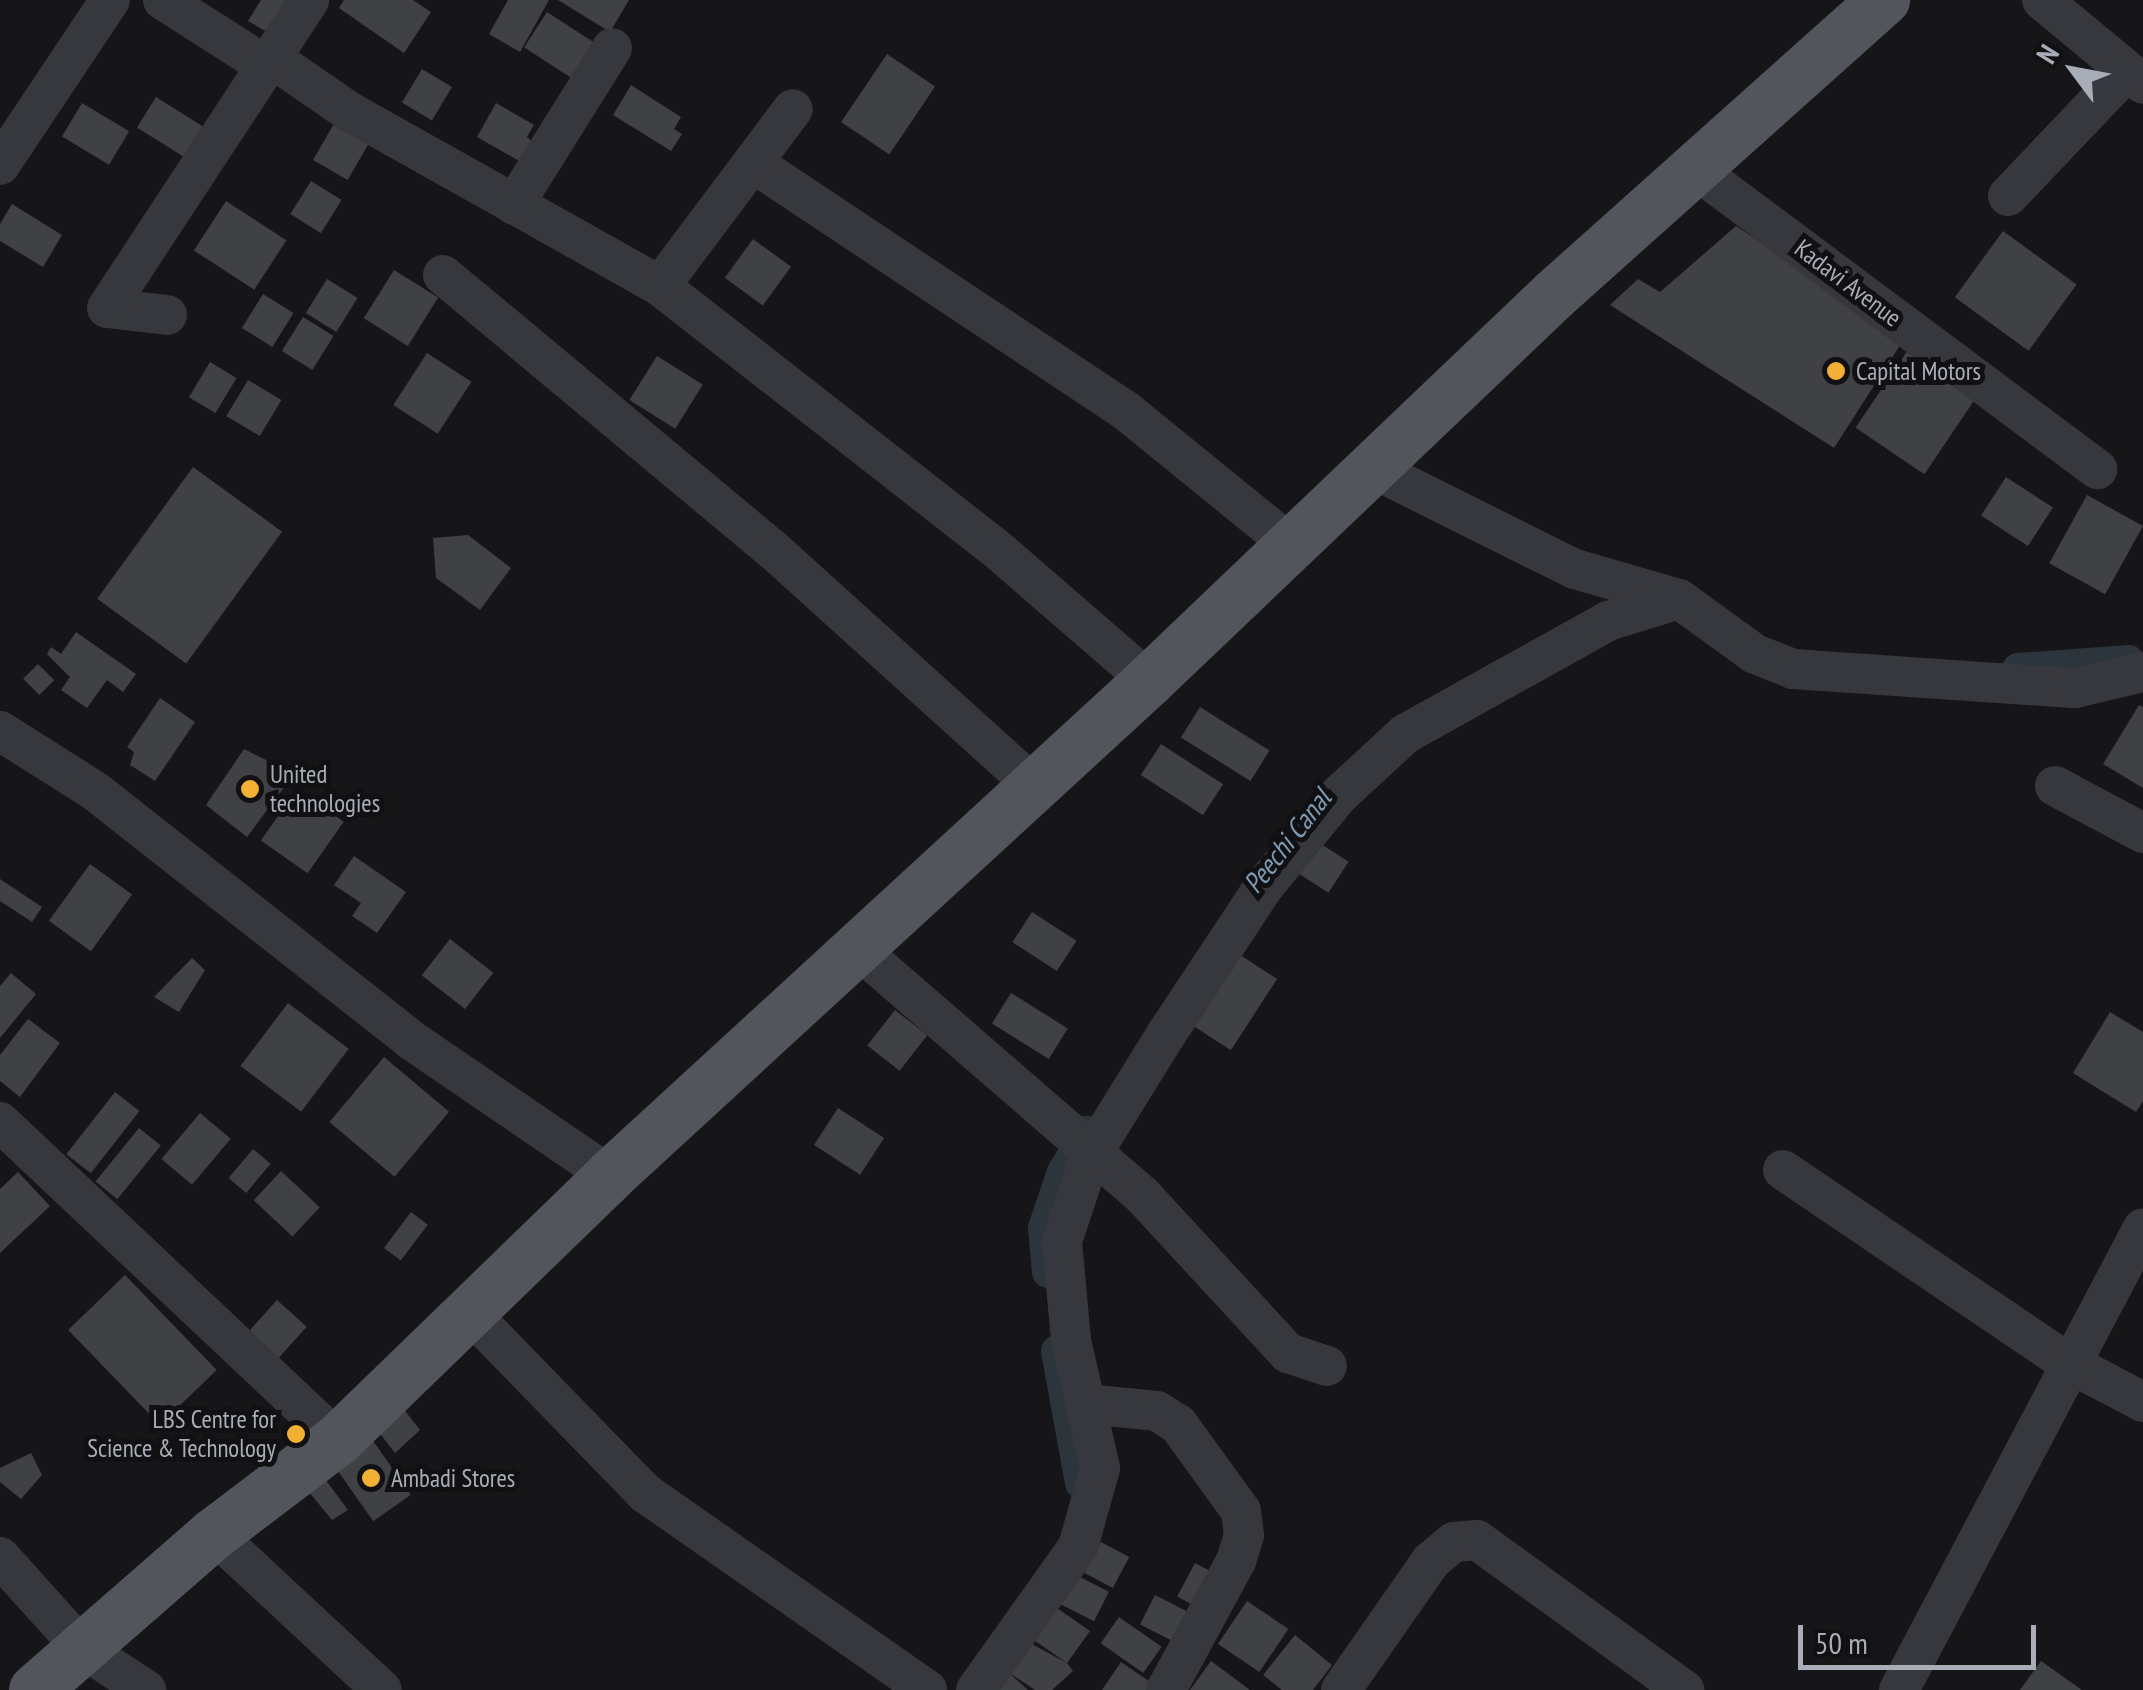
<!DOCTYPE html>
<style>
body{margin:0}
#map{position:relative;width:2143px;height:1690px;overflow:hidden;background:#161618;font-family:"PT Sans Narrow",sans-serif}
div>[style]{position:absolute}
.canal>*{height:32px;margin:-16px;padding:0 16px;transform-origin:16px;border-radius:16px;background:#2c353c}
.building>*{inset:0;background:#404145;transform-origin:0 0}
.minor>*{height:40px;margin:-20px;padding:0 20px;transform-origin:20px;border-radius:20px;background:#37383d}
.major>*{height:52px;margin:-26px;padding:0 26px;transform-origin:26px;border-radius:26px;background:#53555c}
.dots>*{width:28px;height:28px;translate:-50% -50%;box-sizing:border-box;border:5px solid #111113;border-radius:50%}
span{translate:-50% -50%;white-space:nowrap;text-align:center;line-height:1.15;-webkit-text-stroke:10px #111113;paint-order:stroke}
.street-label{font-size:25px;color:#a8adb8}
.poi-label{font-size:25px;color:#a8adb8}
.left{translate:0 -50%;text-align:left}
.right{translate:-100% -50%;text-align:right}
.water-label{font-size:28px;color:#7f9bb3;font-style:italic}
.north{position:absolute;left:2023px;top:20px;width:100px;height:100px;-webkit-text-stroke:8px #111113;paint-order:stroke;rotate:302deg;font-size:28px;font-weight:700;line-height:40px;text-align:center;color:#a8adb8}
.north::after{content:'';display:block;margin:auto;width:35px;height:45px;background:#a8adb8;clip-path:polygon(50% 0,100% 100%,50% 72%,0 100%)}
.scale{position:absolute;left:1798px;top:1625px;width:238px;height:45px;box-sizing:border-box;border:5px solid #a8adb8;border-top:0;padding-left:12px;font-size:30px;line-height:35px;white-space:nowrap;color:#a8adb8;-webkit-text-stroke:8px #111113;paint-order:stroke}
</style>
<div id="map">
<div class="canal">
<i style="left:2018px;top:669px;width:111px;rotate:-4.1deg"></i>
<i style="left:1048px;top:1272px;width:44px;rotate:-95.2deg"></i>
<i style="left:1044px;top:1228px;width:59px;rotate:-71.3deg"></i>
<i style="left:1063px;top:1172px;width:47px;rotate:-59deg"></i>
<i style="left:1057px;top:1351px;width:134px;rotate:79.7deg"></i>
</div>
<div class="building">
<i style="clip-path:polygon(261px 0,297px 0,276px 37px,248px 21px)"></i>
<i style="clip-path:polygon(344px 0,413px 0,431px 12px,404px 53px,339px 8px)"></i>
<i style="clip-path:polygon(508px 0,549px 0,520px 52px,489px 34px)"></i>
<i style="clip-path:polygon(558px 0,629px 0,610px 32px)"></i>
<i style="left:547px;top:12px;width:61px;height:42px;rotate:33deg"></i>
<i style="left:887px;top:54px;width:58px;height:82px;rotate:34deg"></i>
<i style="left:422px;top:69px;width:35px;height:39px;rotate:31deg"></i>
<i style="clip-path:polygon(631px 85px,681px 117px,674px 129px,682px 134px,671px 151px,613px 115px)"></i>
<i style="left:156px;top:97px;width:55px;height:36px;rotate:32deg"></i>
<i style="left:82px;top:103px;width:55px;height:39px;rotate:31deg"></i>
<i style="clip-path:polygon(496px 103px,534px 125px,527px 137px,540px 149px,530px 167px,477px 137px)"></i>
<i style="left:339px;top:115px;width:40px;height:52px;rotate:30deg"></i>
<i style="left:311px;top:181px;width:36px;height:39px;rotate:32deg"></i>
<i style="left:226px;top:201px;width:72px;height:59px;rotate:33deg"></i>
<i style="clip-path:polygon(12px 204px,62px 235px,43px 267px,0 241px,0 224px)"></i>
<i style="clip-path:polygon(1736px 226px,1904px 339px,1834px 448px,1610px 305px,1638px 279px,1660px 292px)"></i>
<i style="left:2003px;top:231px;width:91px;height:82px;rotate:36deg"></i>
<i style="left:753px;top:239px;width:47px;height:48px;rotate:36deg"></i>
<i style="left:394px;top:270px;width:52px;height:57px;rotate:32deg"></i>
<i style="left:327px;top:279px;width:36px;height:40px;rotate:32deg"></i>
<i style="left:263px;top:294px;width:36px;height:40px;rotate:32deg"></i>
<i style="left:303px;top:317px;width:36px;height:40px;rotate:32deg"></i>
<i style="left:1912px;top:344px;width:83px;height:101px;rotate:34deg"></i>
<i style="left:427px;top:353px;width:53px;height:62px;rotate:33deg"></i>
<i style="left:657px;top:356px;width:54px;height:52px;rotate:32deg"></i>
<i style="left:210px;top:362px;width:31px;height:41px;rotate:31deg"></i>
<i style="left:248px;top:380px;width:39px;height:42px;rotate:31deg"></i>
<i style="left:193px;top:467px;width:110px;height:163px;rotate:36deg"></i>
<i style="left:2006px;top:477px;width:56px;height:46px;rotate:33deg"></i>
<i style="left:2087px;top:495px;width:64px;height:78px;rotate:29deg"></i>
<i style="clip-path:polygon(468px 535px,511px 568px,480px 610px,436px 578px,433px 538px)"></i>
<i style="clip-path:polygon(76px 632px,136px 674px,123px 692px,107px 680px,87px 708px,61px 690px,70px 677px,47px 654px,51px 647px,61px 654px)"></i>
<i style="left:38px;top:664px;width:23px;height:21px;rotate:45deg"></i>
<i style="clip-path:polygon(160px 698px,195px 722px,155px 781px,130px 765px,134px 752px,127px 747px)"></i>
<i style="clip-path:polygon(2139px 705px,2143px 707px,2143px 788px,2103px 764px)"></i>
<i style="left:1200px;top:707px;width:82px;height:36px;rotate:32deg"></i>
<i style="left:1161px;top:744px;width:74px;height:37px;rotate:33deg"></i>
<i style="clip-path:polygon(244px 749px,294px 774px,247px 837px,206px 805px)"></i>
<i style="left:297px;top:789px;width:57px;height:63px;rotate:35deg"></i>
<i style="left:1315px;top:840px;width:40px;height:37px;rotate:33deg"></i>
<i style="clip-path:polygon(354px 856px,406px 892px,377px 933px,352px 916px,361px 903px,334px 885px)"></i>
<i style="left:90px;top:864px;width:52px;height:70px;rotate:36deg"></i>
<i style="clip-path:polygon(0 879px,42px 907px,32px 922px,0 901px)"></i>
<i style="left:1032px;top:912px;width:53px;height:36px;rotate:33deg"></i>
<i style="left:450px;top:939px;width:55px;height:46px;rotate:38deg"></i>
<i style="left:1231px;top:949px;width:55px;height:85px;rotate:33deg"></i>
<i style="clip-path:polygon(192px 958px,205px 970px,179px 1012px,154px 997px)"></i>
<i style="clip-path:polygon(11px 973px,36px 994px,0 1038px,0 986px)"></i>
<i style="left:1011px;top:993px;width:67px;height:36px;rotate:32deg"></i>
<i style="left:288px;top:1003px;width:76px;height:79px;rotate:37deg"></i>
<i style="left:895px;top:1010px;width:41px;height:45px;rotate:38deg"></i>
<i style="clip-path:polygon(2110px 1012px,2143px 1032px,2143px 1101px,2136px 1112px,2073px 1073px)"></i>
<i style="clip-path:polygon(28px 1019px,60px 1043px,20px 1097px,0 1081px,0 1055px)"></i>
<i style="left:384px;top:1057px;width:85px;height:85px;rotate:40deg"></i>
<i style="left:115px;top:1092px;width:31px;height:79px;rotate:38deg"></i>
<i style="left:838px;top:1108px;width:55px;height:44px;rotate:33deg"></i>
<i style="left:200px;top:1113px;width:40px;height:60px;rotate:40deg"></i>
<i style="left:139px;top:1128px;width:28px;height:69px;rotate:39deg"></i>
<i style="left:253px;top:1149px;width:23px;height:38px;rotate:40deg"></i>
<i style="left:281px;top:1171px;width:53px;height:40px;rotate:43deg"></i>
<i style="clip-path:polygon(18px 1172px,50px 1206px,0 1253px,0 1189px)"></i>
<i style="left:411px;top:1212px;width:21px;height:45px;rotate:37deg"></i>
<i style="left:125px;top:1275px;width:132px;height:79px;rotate:46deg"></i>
<i style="left:277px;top:1300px;width:40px;height:48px;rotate:42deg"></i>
<i style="clip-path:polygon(399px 1403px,420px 1430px,395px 1453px,374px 1426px)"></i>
<i style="left:369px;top:1435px;width:73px;height:46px;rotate:55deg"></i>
<i style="clip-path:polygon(31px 1453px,42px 1475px,21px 1499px,0 1482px,0 1468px)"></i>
<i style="clip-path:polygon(325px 1479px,348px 1510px,332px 1520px,309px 1492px)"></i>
<i style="left:1101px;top:1542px;width:32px;height:35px;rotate:28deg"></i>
<i style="left:1195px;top:1563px;width:30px;height:38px;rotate:28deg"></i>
<i style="left:1076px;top:1575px;width:37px;height:33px;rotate:27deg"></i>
<i style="left:1155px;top:1595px;width:51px;height:33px;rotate:27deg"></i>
<i style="left:1247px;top:1601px;width:50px;height:52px;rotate:34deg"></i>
<i style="clip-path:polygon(1054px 1606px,1090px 1631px,1067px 1663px,1073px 1671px,1052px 1690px,1035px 1690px,1008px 1672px,1028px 1642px,1067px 1663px,1031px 1638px)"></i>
<i style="left:1119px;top:1617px;width:52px;height:32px;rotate:35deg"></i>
<i style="clip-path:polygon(1295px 1635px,1332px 1665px,1313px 1690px,1282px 1690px,1263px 1675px)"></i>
<i style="clip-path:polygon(1211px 1661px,1250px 1690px,1190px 1690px)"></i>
<i style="clip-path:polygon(2041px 1661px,2082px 1690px,2020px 1690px)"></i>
<i style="clip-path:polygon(1121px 1662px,1159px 1688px,1157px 1690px,1102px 1690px)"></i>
<i style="clip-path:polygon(1008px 1672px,1028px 1690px,991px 1690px)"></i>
</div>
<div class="minor">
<i style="left:163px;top:0;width:121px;rotate:32.5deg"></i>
<i style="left:2042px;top:0;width:131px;rotate:39.7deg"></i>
<i style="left:270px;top:57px;width:97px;rotate:34.5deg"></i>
<i style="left:350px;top:112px;width:355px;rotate:29.3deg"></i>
<i style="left:660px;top:286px;width:421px;rotate:38deg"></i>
<i style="left:992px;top:545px;width:208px;rotate:40.9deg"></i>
<i style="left:753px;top:163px;width:447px;rotate:33.6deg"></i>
<i style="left:1125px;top:410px;width:214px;rotate:39.1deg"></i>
<i style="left:0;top:165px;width:198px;rotate:-56.3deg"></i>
<i style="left:1695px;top:169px;width:502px;rotate:36.73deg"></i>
<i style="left:2008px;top:196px;width:171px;rotate:-46.4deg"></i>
<i style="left:514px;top:205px;width:185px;rotate:-58deg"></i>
<i style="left:443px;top:275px;width:427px;rotate:39.8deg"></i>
<i style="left:771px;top:548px;width:355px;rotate:42.1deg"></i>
<i style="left:660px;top:286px;width:221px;rotate:-53.1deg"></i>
<i style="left:167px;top:315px;width:60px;rotate:-173.3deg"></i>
<i style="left:107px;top:308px;width:368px;rotate:-56.7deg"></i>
<i style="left:1372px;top:468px;width:227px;rotate:26.5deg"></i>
<i style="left:1575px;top:569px;width:108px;rotate:16.1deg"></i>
<i style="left:1679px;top:599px;width:94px;rotate:35.9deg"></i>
<i style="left:1755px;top:654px;width:41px;rotate:21.5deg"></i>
<i style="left:1793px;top:669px;width:283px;rotate:3.9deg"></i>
<i style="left:2075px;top:688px;width:70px;rotate:-13.2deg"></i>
<i style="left:0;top:731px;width:112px;rotate:32.3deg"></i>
<i style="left:95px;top:791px;width:402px;rotate:38.2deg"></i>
<i style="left:411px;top:1040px;width:241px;rotate:34.3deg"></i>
<i style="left:2055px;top:786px;width:100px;rotate:28.1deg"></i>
<i style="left:858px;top:949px;width:377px;rotate:40.9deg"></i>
<i style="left:1143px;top:1196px;width:214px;rotate:47.3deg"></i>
<i style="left:1288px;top:1353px;width:41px;rotate:18.4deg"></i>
<i style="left:0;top:1122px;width:464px;rotate:43.3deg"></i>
<i style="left:1783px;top:1170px;width:343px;rotate:34.1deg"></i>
<i style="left:2067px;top:1362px;width:86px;rotate:27.8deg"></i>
<i style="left:469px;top:1312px;width:252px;rotate:45.8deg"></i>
<i style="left:645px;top:1493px;width:344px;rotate:34.9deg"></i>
<i style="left:1086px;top:1404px;width:71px;rotate:5.6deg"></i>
<i style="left:1157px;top:1411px;width:25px;rotate:32deg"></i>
<i style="left:1178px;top:1424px;width:107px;rotate:54.1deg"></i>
<i style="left:1241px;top:1511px;width:24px;rotate:83deg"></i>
<i style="left:1244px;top:1535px;width:27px;rotate:107deg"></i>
<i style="left:1236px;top:1561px;width:147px;rotate:118.5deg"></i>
<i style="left:214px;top:1534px;width:229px;rotate:42.9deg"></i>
<i style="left:0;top:1557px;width:122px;rotate:48deg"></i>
<i style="left:82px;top:1648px;width:77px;rotate:33.3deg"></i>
<i style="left:976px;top:1690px;width:176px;rotate:-54.5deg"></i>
<i style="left:1078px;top:1547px;width:82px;rotate:-74.4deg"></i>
<i style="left:1100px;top:1468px;width:131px;rotate:-102.8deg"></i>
<i style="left:1071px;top:1340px;width:99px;rotate:-95.2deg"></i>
<i style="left:1062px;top:1241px;width:89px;rotate:-71.6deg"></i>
<i style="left:1090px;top:1157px;width:146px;rotate:-58.2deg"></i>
<i style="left:1167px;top:1033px;width:178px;rotate:-56.5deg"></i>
<i style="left:1265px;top:885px;width:117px;rotate:-50.6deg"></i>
<i style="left:1339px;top:795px;width:90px;rotate:-42.7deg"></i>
<i style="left:1405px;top:734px;width:232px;rotate:-29.1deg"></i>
<i style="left:1608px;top:621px;width:74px;rotate:-17.2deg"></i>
<i style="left:1341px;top:1690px;width:157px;rotate:-55.1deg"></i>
<i style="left:1431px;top:1561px;width:30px;rotate:-40deg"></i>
<i style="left:1454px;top:1542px;width:23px;rotate:-5deg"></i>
<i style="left:1477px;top:1540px;width:256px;rotate:35.9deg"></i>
<i style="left:1899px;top:1690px;width:522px;rotate:-62.16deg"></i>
</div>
<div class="major">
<i style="left:35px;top:1690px;width:237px;rotate:-41.1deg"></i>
<i style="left:214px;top:1534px;width:156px;rotate:-37.2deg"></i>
<i style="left:338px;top:1440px;width:379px;rotate:-44.1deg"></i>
<i style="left:610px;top:1176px;width:732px;rotate:-42.56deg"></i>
<i style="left:1149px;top:681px;width:559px;rotate:-43.62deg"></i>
<i style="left:1554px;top:295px;width:443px;rotate:-41.8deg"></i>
</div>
<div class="dots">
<i style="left:1836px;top:371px;background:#f2b134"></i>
<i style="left:250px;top:789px;background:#f2b134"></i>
<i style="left:296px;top:1434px;background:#f2b134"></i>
<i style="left:371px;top:1478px;background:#f2b134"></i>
</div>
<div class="street-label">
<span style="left:1848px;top:283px;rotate:37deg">Kadavi Avenue</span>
</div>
<div class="poi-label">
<span class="left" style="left:1856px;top:371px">Capital Motors</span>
<span class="left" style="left:270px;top:789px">United<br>technologies</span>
<span class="right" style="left:276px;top:1434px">LBS Centre for<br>Science &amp; Technology</span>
<span class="left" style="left:391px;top:1478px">Ambadi Stores</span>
</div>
<div class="water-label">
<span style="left:1287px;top:841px;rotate:-52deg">Peechi Canal</span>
</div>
<div class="north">N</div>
<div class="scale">50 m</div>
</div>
